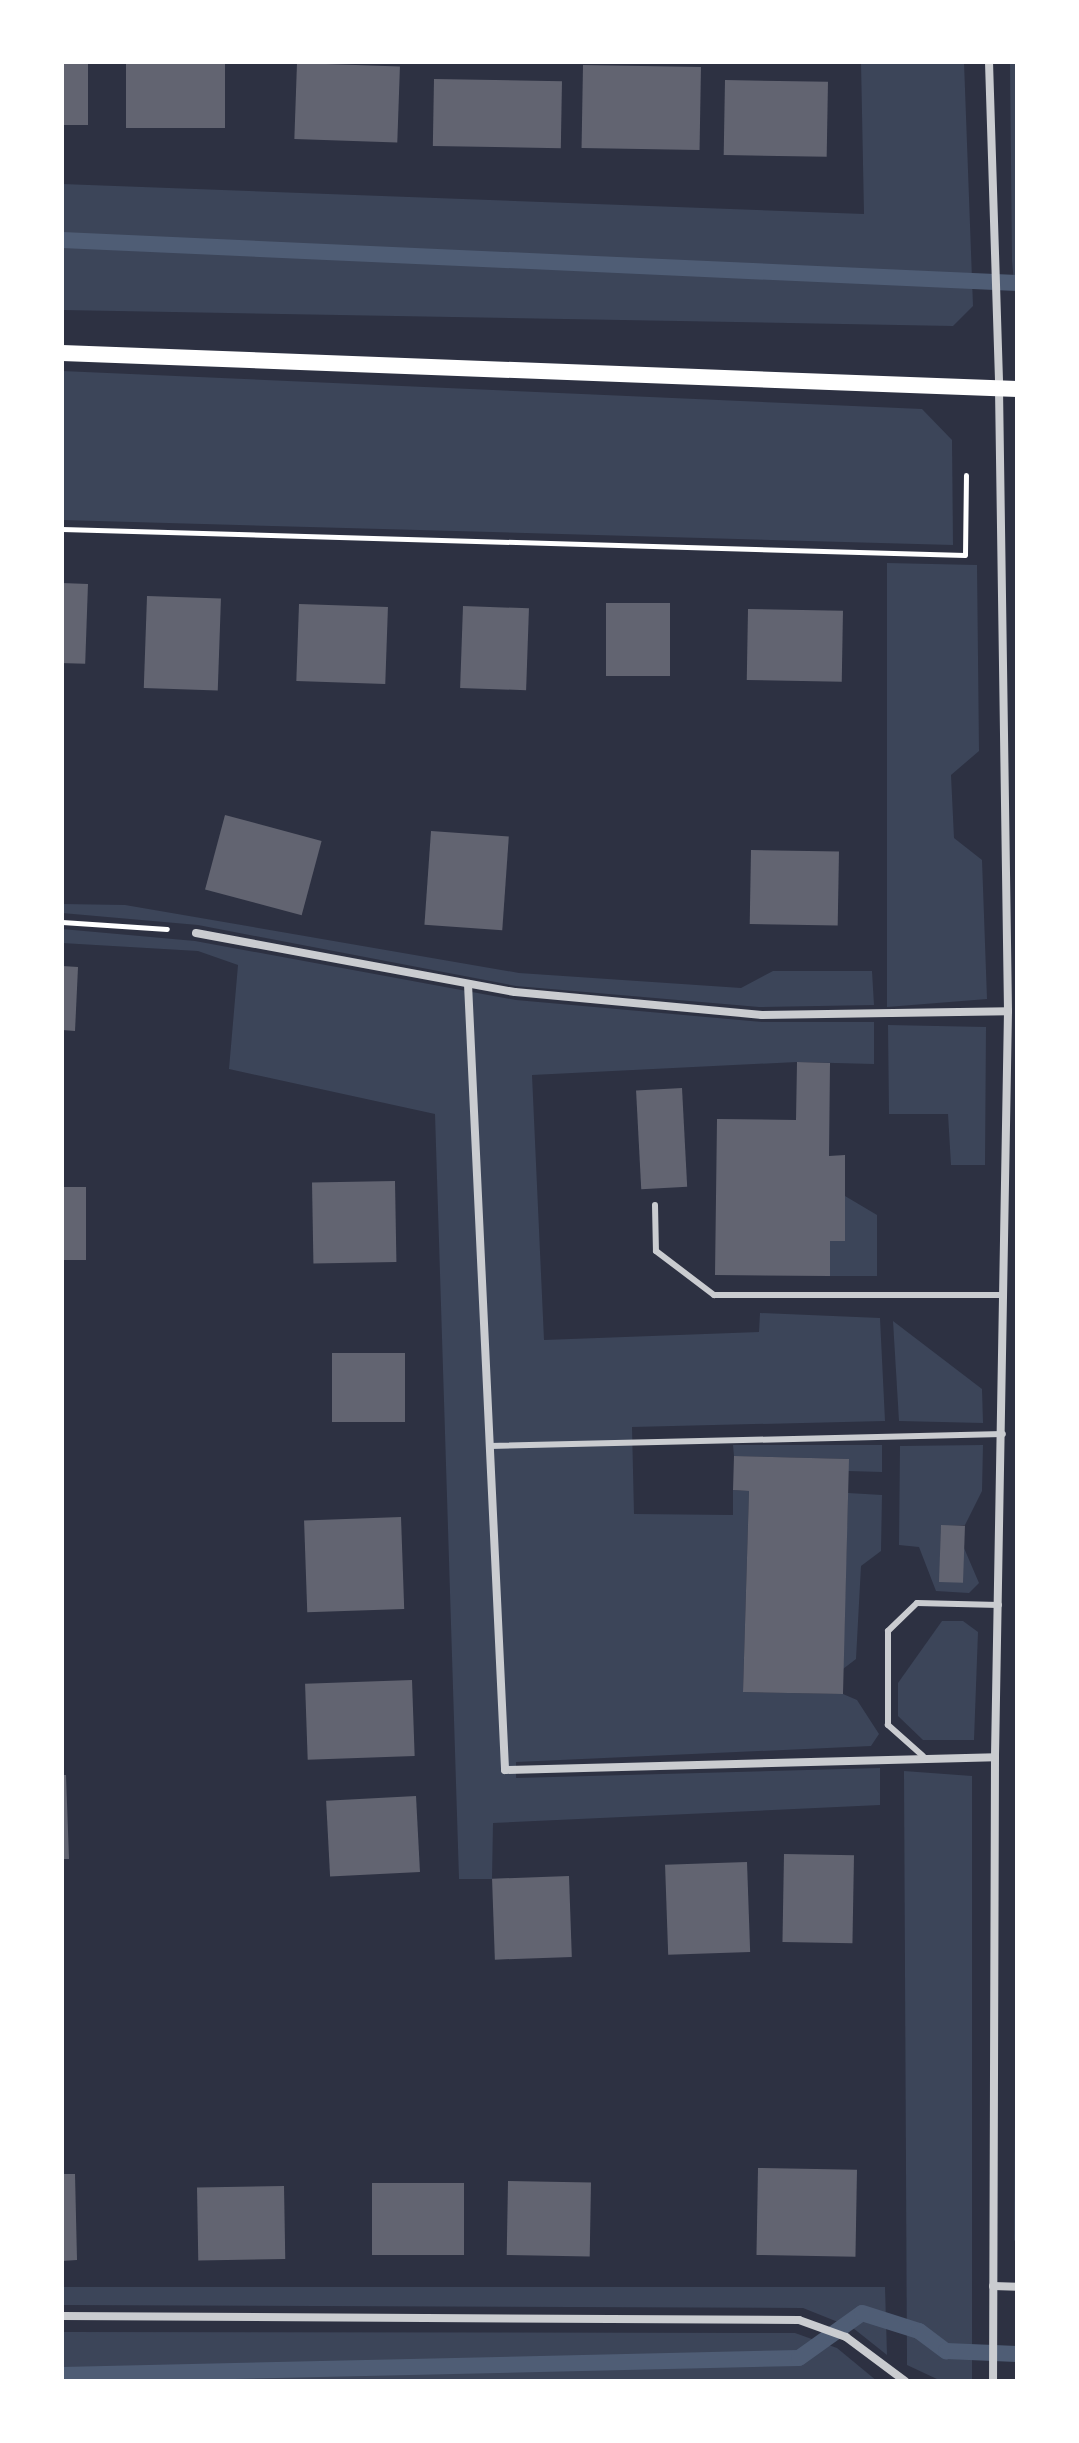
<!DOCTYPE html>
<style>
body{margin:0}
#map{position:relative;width:1079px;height:2443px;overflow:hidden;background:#2d3142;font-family:Rubik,sans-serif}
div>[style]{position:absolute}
.green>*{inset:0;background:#3c4559}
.stream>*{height:16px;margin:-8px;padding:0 8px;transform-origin:8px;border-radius:8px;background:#4f5d75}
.building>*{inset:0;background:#626471;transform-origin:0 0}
.path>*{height:5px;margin:-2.5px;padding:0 2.5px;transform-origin:2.5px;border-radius:2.5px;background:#fff}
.service>*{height:6px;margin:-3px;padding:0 3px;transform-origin:3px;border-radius:3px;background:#caccd0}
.minor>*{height:8px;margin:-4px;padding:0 4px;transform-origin:4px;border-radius:4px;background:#caccd0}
.secondary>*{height:16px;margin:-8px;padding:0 8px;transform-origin:8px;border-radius:8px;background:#fff}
span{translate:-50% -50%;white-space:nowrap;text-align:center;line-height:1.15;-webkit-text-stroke:8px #fff;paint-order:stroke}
.frame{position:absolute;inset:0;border:64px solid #fff;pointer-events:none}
</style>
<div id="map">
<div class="green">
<i style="clip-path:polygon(861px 62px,964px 62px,973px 306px,953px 326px,62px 310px,62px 184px,864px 214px)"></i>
<i style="clip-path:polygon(1010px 62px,1017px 62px,1017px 315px,1012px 261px)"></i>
<i style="clip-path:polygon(62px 371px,922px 409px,952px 440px,953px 545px,62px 520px)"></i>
<i style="clip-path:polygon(887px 563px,977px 565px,979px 751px,951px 775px,954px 838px,982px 860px,987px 999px,887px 1007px)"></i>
<i style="clip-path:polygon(62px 904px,125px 905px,519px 973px,741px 988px,773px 971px,872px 971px,874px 1005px,759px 1007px,516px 986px,198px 925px,62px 913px)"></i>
<i style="clip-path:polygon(62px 929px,195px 941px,516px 1000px,762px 1022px,874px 1022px,874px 1064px,797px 1062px,532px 1075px,544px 1340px,759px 1332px,760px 1313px,880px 1318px,885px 1421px,632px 1427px,634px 1514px,733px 1515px,733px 1490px,749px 1491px,743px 1692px,843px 1694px,857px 1700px,879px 1734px,871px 1746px,516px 1762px,516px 1778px,880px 1768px,880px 1805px,493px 1823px,492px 1879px,459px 1879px,435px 1114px,229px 1069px,238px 965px,198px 951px,62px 943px)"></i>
<i style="clip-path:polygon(888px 1025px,986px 1027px,985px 1165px,951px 1165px,948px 1114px,889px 1114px)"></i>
<i style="clip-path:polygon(845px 1196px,877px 1215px,877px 1276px,830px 1276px,830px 1241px,845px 1241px)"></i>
<i style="clip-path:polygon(893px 1321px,982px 1389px,983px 1423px,899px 1421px)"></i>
<i style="clip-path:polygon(733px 1445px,882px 1445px,882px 1472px,848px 1471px,848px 1459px,734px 1456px)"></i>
<i style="clip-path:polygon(983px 1445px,982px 1491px,965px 1525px,941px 1526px,940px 1582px,964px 1548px,979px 1583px,969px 1593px,936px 1591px,919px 1547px,899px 1545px,900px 1446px)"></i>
<i style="clip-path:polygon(848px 1493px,882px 1495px,881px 1551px,861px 1566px,856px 1659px,843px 1669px)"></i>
<i style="clip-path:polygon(942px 1621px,963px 1621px,978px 1632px,974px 1740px,923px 1740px,898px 1716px,898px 1683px)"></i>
<i style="clip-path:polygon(904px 1771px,972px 1776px,972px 2381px,939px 2380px,907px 2365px)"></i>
<i style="clip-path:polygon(1017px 1846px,1017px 2243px,1014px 2240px)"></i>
<i style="clip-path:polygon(62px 2287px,885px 2287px,887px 2355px,853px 2328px,803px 2308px,62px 2305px)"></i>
<i style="clip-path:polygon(62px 2332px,795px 2333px,837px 2348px,877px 2381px,62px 2381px)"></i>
</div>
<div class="stream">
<i style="left:62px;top:240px;width:956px;rotate:2.58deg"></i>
<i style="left:62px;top:2375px;width:737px;rotate:-1.32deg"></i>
<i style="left:799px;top:2358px;width:77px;rotate:-35.5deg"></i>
<i style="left:862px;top:2313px;width:60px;rotate:17.5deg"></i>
<i style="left:919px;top:2331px;width:34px;rotate:37deg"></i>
<i style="left:946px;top:2351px;width:71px;rotate:2.4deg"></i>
</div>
<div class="building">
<i style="left:62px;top:62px;width:26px;height:63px"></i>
<i style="left:126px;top:62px;width:99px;height:66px"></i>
<i style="left:297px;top:63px;width:103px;height:76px;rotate:2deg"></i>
<i style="left:583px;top:65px;width:118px;height:83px;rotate:1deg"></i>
<i style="left:434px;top:79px;width:128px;height:67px;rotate:1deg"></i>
<i style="left:725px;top:80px;width:103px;height:75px;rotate:1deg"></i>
<i style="left:62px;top:583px;width:26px;height:80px;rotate:2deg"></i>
<i style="left:147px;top:596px;width:74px;height:92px;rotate:2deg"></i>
<i style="left:606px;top:603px;width:64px;height:73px"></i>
<i style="left:299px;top:604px;width:89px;height:77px;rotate:2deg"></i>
<i style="left:463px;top:606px;width:66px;height:82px;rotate:2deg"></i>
<i style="left:748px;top:609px;width:95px;height:71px;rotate:1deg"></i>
<i style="left:225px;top:815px;width:100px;height:77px;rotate:15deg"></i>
<i style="left:431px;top:831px;width:78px;height:94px;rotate:4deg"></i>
<i style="left:751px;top:850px;width:88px;height:74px;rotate:1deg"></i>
<i style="clip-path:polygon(62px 966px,78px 967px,75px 1031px,62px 1030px)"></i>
<i style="clip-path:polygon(797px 1062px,830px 1063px,829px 1156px,845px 1155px,845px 1241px,830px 1241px,830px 1276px,715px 1275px,717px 1119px,796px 1120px)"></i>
<i style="left:682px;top:1088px;width:99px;height:46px;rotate:87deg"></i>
<i style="left:395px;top:1181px;width:81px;height:83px;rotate:89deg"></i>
<i style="left:62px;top:1187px;width:24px;height:73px"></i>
<i style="left:332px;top:1353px;width:73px;height:69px"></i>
<i style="clip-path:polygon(734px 1456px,849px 1459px,843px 1694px,743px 1692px,749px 1491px,733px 1490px)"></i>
<i style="left:401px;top:1517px;width:92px;height:97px;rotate:88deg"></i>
<i style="left:941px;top:1525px;width:24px;height:57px;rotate:2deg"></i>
<i style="left:412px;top:1680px;width:76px;height:107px;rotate:88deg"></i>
<i style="clip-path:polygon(62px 1775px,66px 1775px,69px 1859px,62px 1859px)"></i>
<i style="left:416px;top:1796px;width:76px;height:90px;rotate:87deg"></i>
<i style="left:784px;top:1854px;width:70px;height:88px;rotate:1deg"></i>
<i style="left:747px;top:1862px;width:90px;height:82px;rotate:88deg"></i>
<i style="left:569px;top:1876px;width:81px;height:77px;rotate:88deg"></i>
<i style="left:758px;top:2168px;width:99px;height:87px;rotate:1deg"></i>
<i style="clip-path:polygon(62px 2174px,75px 2174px,77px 2260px,62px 2261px)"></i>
<i style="left:508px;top:2181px;width:83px;height:74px;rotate:1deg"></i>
<i style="left:372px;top:2183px;width:92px;height:72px"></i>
<i style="left:284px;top:2186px;width:73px;height:87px;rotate:89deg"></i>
</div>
<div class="path">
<i style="left:62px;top:529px;width:903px;rotate:1.65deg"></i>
<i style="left:965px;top:555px;width:80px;rotate:-89.3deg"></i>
<i style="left:62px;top:922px;width:105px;rotate:3.8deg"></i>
</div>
<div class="service">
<i style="left:655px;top:1205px;width:46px;rotate:88.8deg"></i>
<i style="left:656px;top:1251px;width:73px;rotate:37.2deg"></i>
<i style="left:714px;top:1295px;width:290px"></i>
<i style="left:490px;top:1446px;width:513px;rotate:-1.34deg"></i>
<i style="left:923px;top:1756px;width:47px;rotate:-138.5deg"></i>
<i style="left:888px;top:1725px;width:94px;rotate:-90deg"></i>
<i style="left:888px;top:1631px;width:40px;rotate:-44deg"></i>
<i style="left:917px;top:1603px;width:82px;rotate:1.4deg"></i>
</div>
<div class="minor">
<i style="left:989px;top:62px;width:327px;rotate:88.2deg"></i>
<i style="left:999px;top:389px;width:622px;rotate:89.17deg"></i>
<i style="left:1008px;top:1011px;width:746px;rotate:91deg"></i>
<i style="left:995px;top:1757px;width:624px;rotate:90.18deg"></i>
<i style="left:196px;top:933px;width:324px;rotate:10.5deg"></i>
<i style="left:515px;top:992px;width:248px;rotate:5.3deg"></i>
<i style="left:762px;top:1015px;width:246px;rotate:-0.9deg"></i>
<i style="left:468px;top:984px;width:787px;rotate:87.3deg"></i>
<i style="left:505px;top:1770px;width:490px;rotate:-1.5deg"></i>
<i style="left:993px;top:2286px;width:24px;rotate:2deg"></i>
<i style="left:62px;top:2316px;width:737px;rotate:0.31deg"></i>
<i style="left:799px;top:2320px;width:50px;rotate:19.9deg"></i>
<i style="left:846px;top:2337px;width:74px;rotate:36.7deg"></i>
</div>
<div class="secondary">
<i style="left:62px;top:353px;width:956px;rotate:2.16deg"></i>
</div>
<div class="frame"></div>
</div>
